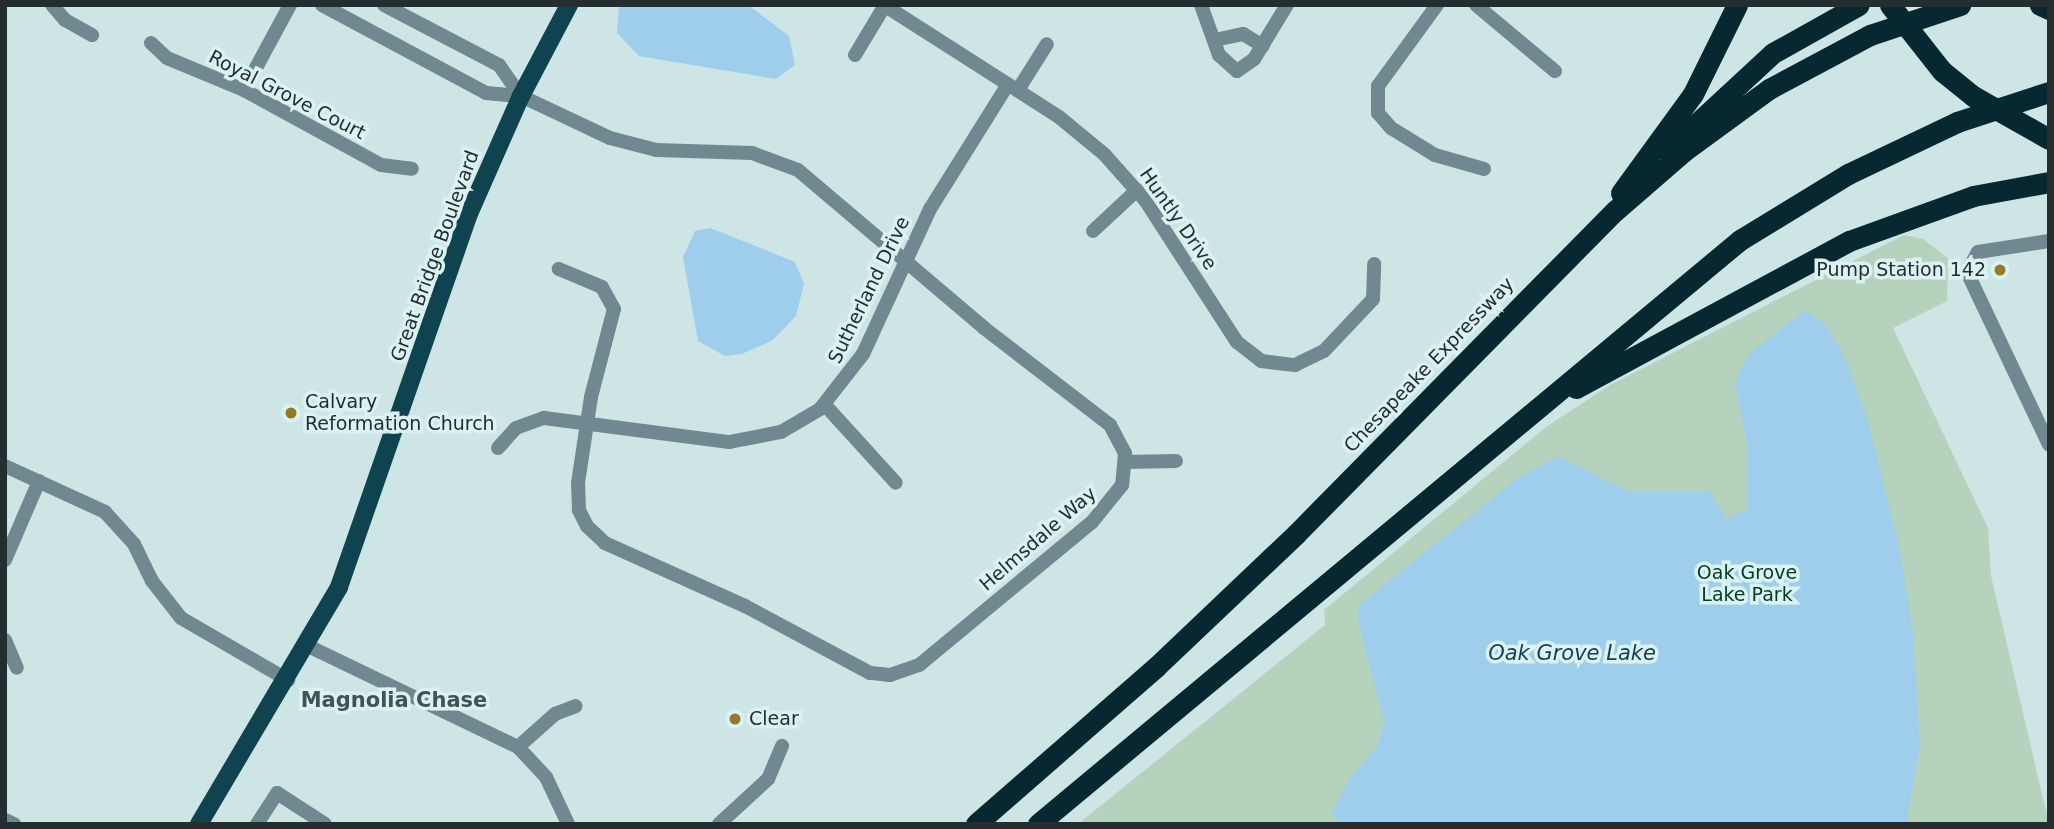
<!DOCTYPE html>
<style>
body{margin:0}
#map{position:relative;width:2054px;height:829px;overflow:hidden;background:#cde5e4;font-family:"DejaVu Sans",sans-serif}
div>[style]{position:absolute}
.green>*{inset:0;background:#b5d2bd}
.water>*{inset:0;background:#9eceec}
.minor>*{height:14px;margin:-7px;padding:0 7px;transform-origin:7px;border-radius:7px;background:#708990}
.major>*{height:18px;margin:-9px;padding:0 9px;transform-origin:9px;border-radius:9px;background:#0e434f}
.highway>*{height:21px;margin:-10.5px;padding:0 10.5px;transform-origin:10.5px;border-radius:10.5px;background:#072830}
.highway-bridge>*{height:21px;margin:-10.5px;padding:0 10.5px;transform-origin:10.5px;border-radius:10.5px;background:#072830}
.dots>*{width:19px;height:19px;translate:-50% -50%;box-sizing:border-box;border:4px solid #daf2f1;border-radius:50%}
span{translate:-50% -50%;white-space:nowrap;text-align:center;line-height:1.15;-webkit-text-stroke:7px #daf2f1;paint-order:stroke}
.street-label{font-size:19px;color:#252e2e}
.poi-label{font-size:19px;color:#252e2e}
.right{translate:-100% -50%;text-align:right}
.left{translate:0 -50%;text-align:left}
.park-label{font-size:19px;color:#023c1e}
.water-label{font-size:21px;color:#163d53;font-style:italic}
.neighbourhood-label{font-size:21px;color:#405454;font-weight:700}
.frame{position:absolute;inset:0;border:7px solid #252e2e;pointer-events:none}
</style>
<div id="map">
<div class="green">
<i style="clip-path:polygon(1904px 235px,1923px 239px,1948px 258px,1947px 301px,1893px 328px,1988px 528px,1991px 576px,2049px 824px,1078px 824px,1325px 625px,1324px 610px,1546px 427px,1610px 385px)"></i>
</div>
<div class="water">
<i style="clip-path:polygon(619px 5px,748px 5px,789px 36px,795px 65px,776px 79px,639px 56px,617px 33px)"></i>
<i style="clip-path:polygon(710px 228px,795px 262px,804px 284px,796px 316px,773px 340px,742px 354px,725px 356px,698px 341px,683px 257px,695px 231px)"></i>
<i style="clip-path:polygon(1805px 310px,1827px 326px,1845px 358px,1867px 417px,1901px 556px,1913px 633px,1920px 746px,1906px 824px,1339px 824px,1332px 812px,1351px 777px,1379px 744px,1384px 720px,1358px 620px,1359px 605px,1517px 479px,1558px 456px,1629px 492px,1710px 492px,1727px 519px,1747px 509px,1747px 443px,1735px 384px,1748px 355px)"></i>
</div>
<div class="minor">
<i style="left:52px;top:5px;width:20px;rotate:49deg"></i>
<i style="left:65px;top:20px;width:31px;rotate:29deg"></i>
<i style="left:322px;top:5px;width:186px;rotate:28.2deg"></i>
<i style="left:486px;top:93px;width:35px;rotate:5deg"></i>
<i style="left:521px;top:96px;width:98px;rotate:25.3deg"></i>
<i style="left:610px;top:138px;width:48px;rotate:14.6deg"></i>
<i style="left:656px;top:150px;width:96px;rotate:1.8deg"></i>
<i style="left:752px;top:153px;width:49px;rotate:20.3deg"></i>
<i style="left:798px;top:170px;width:244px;rotate:40.3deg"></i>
<i style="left:984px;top:328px;width:159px;rotate:37.6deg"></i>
<i style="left:1110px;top:425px;width:32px;rotate:62deg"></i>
<i style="left:1125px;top:453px;width:32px;rotate:95deg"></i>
<i style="left:1122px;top:485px;width:48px;rotate:129deg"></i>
<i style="left:1092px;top:522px;width:224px;rotate:140.4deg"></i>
<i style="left:919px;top:665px;width:31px;rotate:161deg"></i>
<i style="left:890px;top:675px;width:20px;rotate:-174deg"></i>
<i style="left:870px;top:673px;width:142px;rotate:-151.8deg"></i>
<i style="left:745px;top:606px;width:154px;rotate:-155.8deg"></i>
<i style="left:605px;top:543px;width:25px;rotate:-137deg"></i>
<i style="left:587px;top:526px;width:18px;rotate:-117deg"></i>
<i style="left:579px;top:510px;width:27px;rotate:-92deg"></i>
<i style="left:578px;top:483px;width:87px;rotate:-81.4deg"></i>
<i style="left:591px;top:397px;width:91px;rotate:-75.4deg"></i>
<i style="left:614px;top:309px;width:25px;rotate:-119deg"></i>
<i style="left:602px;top:287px;width:47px;rotate:-157.3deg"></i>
<i style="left:384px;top:5px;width:130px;rotate:27.6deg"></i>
<i style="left:499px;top:65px;width:38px;rotate:55deg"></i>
<i style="left:884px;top:5px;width:208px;rotate:32.6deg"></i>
<i style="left:1059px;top:117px;width:58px;rotate:39.4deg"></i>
<i style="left:1104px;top:154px;width:62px;rotate:48.3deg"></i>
<i style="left:1145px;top:200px;width:169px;rotate:57.1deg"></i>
<i style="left:1237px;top:342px;width:31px;rotate:38deg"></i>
<i style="left:1261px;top:361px;width:34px;rotate:7deg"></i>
<i style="left:1295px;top:365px;width:32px;rotate:-26deg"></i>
<i style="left:1324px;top:351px;width:71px;rotate:-46.7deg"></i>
<i style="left:1373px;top:299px;width:35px;rotate:-88deg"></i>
<i style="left:1201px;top:5px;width:53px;rotate:70.2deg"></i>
<i style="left:1219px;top:55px;width:24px;rotate:42deg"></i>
<i style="left:1237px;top:71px;width:21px;rotate:-35deg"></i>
<i style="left:1254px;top:59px;width:63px;rotate:-58.6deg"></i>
<i style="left:1437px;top:5px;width:100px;rotate:126.1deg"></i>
<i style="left:1378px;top:86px;width:27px;rotate:90deg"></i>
<i style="left:1378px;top:113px;width:20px;rotate:49deg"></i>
<i style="left:1391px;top:128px;width:52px;rotate:31.5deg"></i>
<i style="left:1435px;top:155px;width:51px;rotate:15.9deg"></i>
<i style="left:1476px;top:5px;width:103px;rotate:39.9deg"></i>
<i style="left:1215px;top:40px;width:29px;rotate:-12deg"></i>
<i style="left:1243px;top:34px;width:23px;rotate:31deg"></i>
<i style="left:151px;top:43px;width:22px;rotate:43deg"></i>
<i style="left:167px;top:58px;width:83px;rotate:22.6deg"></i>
<i style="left:244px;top:90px;width:156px;rotate:28.7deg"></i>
<i style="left:381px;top:165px;width:31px;rotate:7deg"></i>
<i style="left:855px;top:55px;width:58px;rotate:-59deg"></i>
<i style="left:244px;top:90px;width:97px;rotate:-61.6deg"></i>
<i style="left:1018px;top:90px;width:54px;rotate:-57.8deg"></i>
<i style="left:1093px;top:231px;width:60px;rotate:-43deg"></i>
<i style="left:2049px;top:241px;width:72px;rotate:171.2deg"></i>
<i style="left:1978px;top:252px;width:23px;rotate:119deg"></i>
<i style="left:1967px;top:272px;width:191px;rotate:64.6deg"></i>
<i style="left:825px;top:405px;width:105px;rotate:47.7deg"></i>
<i style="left:498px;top:448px;width:27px;rotate:-48deg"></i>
<i style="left:516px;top:428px;width:30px;rotate:-20deg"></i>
<i style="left:544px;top:418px;width:187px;rotate:7.4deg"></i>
<i style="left:729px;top:442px;width:53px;rotate:-10.9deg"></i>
<i style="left:781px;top:432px;width:45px;rotate:-30.5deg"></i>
<i style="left:820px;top:409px;width:70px;rotate:-52deg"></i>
<i style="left:863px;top:354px;width:160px;rotate:-65.2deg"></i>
<i style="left:930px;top:209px;width:147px;rotate:-58deg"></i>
<i style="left:1125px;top:462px;width:51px;rotate:-1.1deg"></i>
<i style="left:5px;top:466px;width:110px;rotate:24.7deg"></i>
<i style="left:105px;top:512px;width:43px;rotate:47.8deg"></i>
<i style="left:134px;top:544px;width:41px;rotate:64.1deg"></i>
<i style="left:152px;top:581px;width:47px;rotate:51.9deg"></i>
<i style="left:181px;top:618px;width:124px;rotate:30.1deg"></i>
<i style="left:5px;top:560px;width:86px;rotate:-66.7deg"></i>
<i style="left:5px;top:640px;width:30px;rotate:67deg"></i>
<i style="left:308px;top:646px;width:233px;rotate:25.7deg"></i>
<i style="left:518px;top:747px;width:41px;rotate:47deg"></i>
<i style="left:546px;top:777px;width:52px;rotate:64.9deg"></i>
<i style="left:518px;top:747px;width:50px;rotate:-41.7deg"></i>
<i style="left:555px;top:714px;width:22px;rotate:-21deg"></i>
<i style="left:5px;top:820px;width:10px;rotate:24deg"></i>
<i style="left:257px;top:824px;width:37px;rotate:-57deg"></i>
<i style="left:277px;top:793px;width:57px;rotate:32.9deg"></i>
<i style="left:719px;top:824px;width:67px;rotate:-42.6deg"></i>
<i style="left:768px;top:779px;width:36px;rotate:-67deg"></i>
</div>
<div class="major">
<i style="left:199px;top:824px;width:275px;rotate:-59.4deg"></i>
<i style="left:339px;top:587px;width:393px;rotate:-70.8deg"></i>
<i style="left:468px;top:216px;width:131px;rotate:-66.2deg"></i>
<i style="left:521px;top:96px;width:103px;rotate:-62.2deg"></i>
</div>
<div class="highway">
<i style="left:1890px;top:5px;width:84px;rotate:51.8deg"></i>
<i style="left:1942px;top:71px;width:40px;rotate:39deg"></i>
<i style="left:1973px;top:96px;width:87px;rotate:29.5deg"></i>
<i style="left:2040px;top:5px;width:10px;rotate:24deg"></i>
<i style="left:1667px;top:151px;width:144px;rotate:-42.8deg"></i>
<i style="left:1773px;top:53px;width:98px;rotate:-29.2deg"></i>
<i style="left:1621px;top:193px;width:122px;rotate:-54deg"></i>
<i style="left:1693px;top:94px;width:99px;rotate:-63.7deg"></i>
<i style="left:1576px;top:388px;width:310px;rotate:-28.3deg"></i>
<i style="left:1849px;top:241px;width:132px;rotate:-19.9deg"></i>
<i style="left:1973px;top:196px;width:77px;rotate:-10.4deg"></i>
<i style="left:976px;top:824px;width:240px;rotate:-41.1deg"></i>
<i style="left:1157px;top:666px;width:192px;rotate:-43.5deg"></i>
<i style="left:1296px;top:534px;width:455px;rotate:-45.4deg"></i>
<i style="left:1616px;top:210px;width:90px;rotate:-40.9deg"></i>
<i style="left:1684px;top:151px;width:105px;rotate:-36.1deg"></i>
<i style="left:1769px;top:89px;width:115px;rotate:-28.1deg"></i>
<i style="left:1038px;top:824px;width:913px;rotate:-39.76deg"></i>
<i style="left:1740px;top:240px;width:127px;rotate:-31.4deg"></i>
<i style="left:1848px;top:174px;width:121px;rotate:-25.5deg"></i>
</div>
<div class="highway-bridge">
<i style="left:1870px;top:35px;width:95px;rotate:-18.4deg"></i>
<i style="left:1957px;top:122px;width:97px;rotate:-18.1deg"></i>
</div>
<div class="dots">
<i style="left:2000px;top:270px;background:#947a21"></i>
<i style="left:291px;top:413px;background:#947a21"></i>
<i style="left:735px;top:719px;background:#947a21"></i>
</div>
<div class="street-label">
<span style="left:287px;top:95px;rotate:27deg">Royal Grove Court</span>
<span style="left:1178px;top:219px;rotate:55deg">Huntly Drive</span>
<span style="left:435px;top:256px;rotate:-70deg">Great Bridge Boulevard</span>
<span style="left:869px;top:290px;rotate:-64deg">Sutherland Drive</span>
<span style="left:1429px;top:365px;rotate:-46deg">Chesapeake Expressway</span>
<span style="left:1038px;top:539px;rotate:-41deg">Helmsdale Way</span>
</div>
<div class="poi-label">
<span class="right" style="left:1986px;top:270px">Pump Station 142</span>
<span class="left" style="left:305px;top:413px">Calvary<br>Reformation Church</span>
<span class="left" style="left:749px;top:719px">Clear</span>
</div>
<div class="park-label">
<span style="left:1747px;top:584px">Oak Grove<br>Lake Park</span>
</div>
<div class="water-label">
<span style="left:1572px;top:653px">Oak Grove Lake</span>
</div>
<div class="neighbourhood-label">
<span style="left:394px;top:700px">Magnolia Chase</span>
</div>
<div class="frame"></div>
</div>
